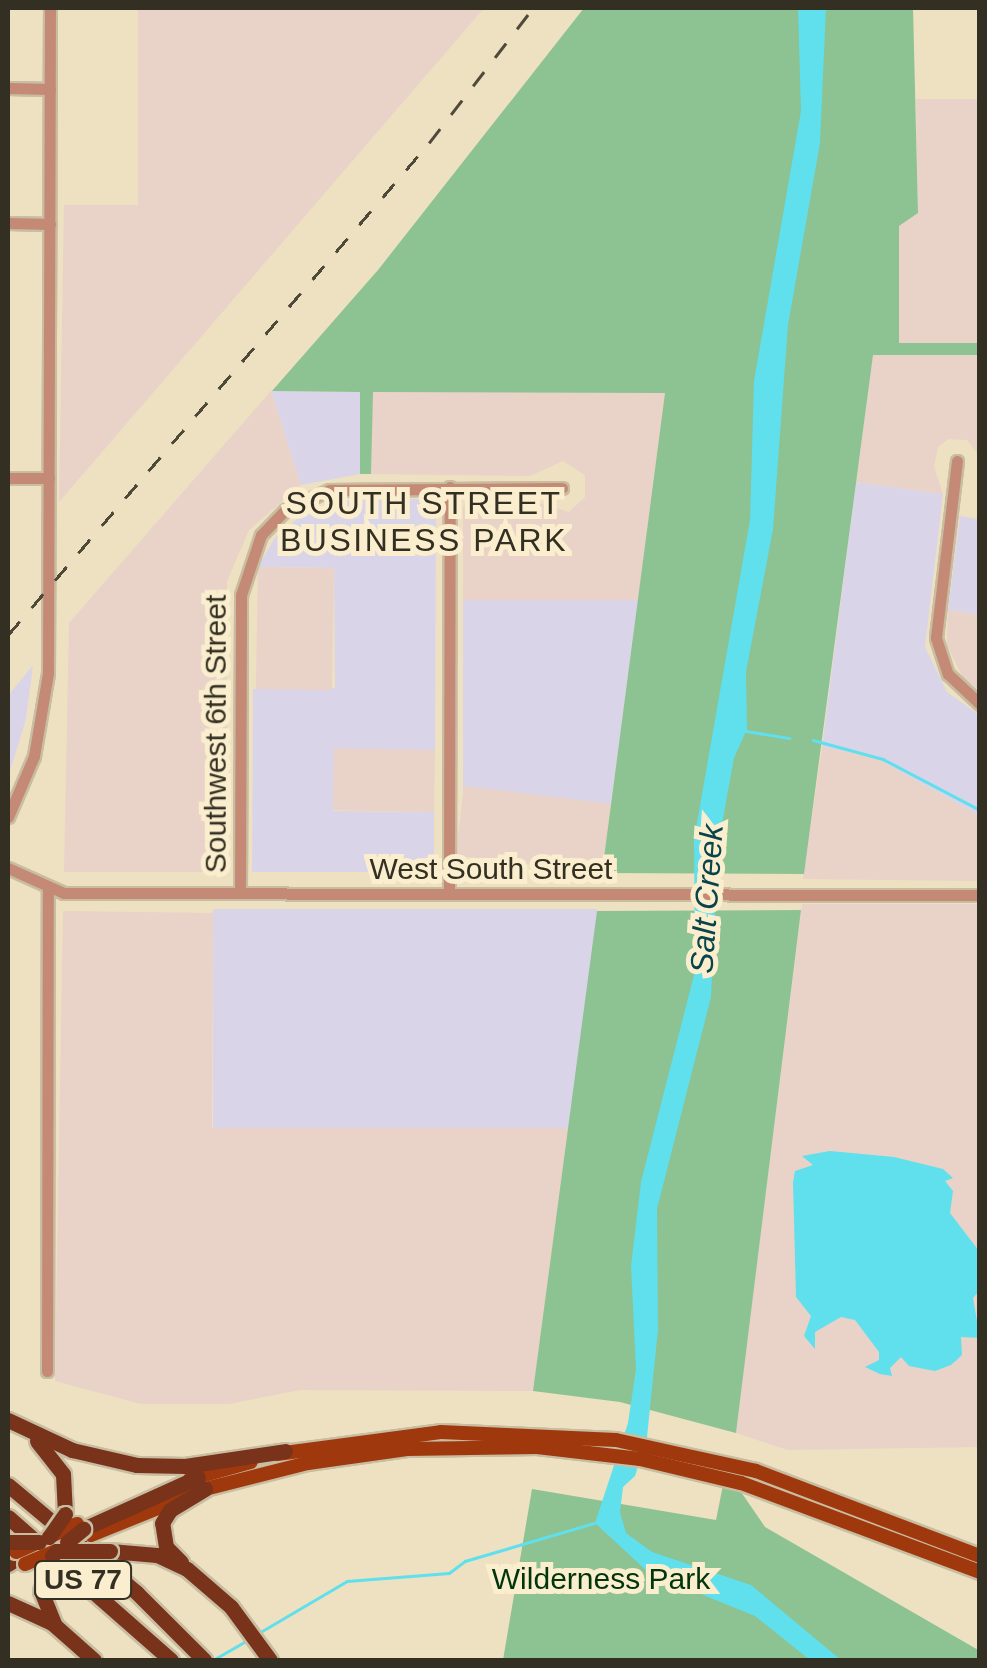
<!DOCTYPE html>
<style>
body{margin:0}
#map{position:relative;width:987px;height:1668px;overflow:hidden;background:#ede1c1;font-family:Helvetica,sans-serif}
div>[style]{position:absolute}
.commercial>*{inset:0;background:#dad4e9;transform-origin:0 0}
.industrial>*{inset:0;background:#e9d2c7;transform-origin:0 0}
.green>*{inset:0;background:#8dc292}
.water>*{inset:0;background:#60dfed}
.stream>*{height:2.5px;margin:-1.25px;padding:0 1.25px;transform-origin:1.25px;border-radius:1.25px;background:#60dfed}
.roads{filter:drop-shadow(2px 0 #c8bda1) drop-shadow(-2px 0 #c8bda1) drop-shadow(0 2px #c8bda1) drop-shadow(0 -2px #c8bda1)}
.minor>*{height:11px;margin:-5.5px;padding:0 5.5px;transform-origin:5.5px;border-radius:5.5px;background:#c48a76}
.major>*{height:14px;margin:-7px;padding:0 7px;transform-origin:7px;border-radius:7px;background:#a0380d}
.highway>*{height:15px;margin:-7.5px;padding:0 7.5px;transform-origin:7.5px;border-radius:7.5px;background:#78331a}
.rail>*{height:2.5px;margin-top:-1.25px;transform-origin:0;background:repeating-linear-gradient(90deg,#4e4939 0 18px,transparent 0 36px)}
.bridges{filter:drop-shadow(2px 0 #c8bda1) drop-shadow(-2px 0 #c8bda1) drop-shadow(0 2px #c8bda1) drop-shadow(0 -2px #c8bda1)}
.major-bridge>*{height:14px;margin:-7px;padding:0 7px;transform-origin:7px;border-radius:7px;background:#a0380d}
.highway-bridge>*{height:15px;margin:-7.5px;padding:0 7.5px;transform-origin:7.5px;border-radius:7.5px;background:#78331a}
span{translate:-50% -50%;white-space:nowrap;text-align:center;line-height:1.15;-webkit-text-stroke:10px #faeece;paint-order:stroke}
.shield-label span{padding:2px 8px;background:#faeece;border:2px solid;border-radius:8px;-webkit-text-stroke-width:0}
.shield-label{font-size:28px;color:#332f22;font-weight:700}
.street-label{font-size:30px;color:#332f22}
.park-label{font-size:30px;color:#00350d}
.neighbourhood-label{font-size:32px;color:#332f22;letter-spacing:2.5px}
.water-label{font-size:32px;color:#08444a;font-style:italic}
.frame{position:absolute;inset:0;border:10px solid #332f22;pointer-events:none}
</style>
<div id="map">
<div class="commercial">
<i style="clip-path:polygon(271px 391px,360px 392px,360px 474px,301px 485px)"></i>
<i style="clip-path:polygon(856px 482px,943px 494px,925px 647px,947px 692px,979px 715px,979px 816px,876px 758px,822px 747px)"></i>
<i style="clip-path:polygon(352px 499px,436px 499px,435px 750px,335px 751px,333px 811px,434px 812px,434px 872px,252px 872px,253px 689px,335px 688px,334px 568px,258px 567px,274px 539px,300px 516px)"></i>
<i style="clip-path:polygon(960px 516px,979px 519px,979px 615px,948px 610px)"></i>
<i style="clip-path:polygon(463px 600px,638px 600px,611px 804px,463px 805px)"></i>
<i style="clip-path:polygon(33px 665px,26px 719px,8px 778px,8px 696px)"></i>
<i style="left:213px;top:909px;width:384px;height:219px"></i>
</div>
<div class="industrial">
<i style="clip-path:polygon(138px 8px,484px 8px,59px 502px,64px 205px,138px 205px)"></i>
<i style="clip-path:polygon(916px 99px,979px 99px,979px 343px,899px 343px,899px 226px,918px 213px)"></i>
<i style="clip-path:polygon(873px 354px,979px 355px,979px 456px,967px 440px,948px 439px,938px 447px,934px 467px,943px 494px,856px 482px)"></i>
<i style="clip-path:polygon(271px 391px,301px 485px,249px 530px,227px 581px,227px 872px,64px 872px,69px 623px)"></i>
<i style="clip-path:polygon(372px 392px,665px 393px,638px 600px,463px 600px,463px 507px,470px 499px,530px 500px,569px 512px,585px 497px,585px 475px,563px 461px,530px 476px,371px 474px)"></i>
<i style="left:258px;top:567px;width:76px;height:122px;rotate:1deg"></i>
<i style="clip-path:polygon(948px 610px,979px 615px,979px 690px,963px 678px,947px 645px)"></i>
<i style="clip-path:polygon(822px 747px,876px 758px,979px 816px,979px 881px,803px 879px)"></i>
<i style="left:435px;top:750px;width:62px;height:101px;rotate:91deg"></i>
<i style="left:611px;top:804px;width:70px;height:148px;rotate:97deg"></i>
<i style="clip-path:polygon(802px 904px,979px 904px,979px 1447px,788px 1450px,736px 1433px)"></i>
<i style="clip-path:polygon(63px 911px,213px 913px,212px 1128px,568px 1128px,533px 1391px,300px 1390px,229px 1404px,141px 1404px,55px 1381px)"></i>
</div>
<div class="green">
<i style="clip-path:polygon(584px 8px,913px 8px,918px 213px,899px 226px,899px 343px,979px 343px,979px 355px,873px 355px,804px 874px,602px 873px,665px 393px,373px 392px,371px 474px,360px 474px,360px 392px,272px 391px,378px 270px)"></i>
<i style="clip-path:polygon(801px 910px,736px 1433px,620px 1402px,533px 1391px,597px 911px)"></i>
<i style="clip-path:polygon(726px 1470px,765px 1527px,980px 1651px,979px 1660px,503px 1660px,532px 1489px,716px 1520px)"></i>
</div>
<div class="water">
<i style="clip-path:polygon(798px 8px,826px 8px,820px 143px,788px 325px,773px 529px,746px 672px,747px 729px,734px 758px,718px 846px,711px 997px,657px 1209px,658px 1330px,647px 1437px,635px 1476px,623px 1487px,620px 1512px,626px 1533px,652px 1552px,751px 1585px,841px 1660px,810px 1660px,755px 1616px,649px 1573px,595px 1523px,628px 1423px,636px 1369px,631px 1266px,641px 1182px,695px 971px,694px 840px,750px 520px,754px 381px,801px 111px)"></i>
<i style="clip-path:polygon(830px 1151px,894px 1157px,943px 1169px,953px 1178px,945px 1181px,953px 1191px,950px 1213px,979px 1251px,979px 1291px,973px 1298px,980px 1338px,961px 1337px,962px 1355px,951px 1365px,935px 1371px,909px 1366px,901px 1357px,890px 1368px,892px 1376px,880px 1374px,865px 1367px,879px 1360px,879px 1352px,855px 1320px,841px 1317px,815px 1332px,815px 1349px,804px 1336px,811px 1316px,796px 1297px,793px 1182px,795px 1171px,813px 1165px,802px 1156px)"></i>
</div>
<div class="stream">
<i style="left:746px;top:731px;width:44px;rotate:9.2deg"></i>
<i style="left:813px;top:740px;width:73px;rotate:15.2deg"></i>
<i style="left:883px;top:759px;width:110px;rotate:27.7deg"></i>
<i style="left:257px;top:1634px;width:104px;rotate:-30.5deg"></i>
<i style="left:347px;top:1581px;width:102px;rotate:-4.5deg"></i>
<i style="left:449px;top:1573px;width:20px;rotate:-37deg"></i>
<i style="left:465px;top:1561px;width:134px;rotate:-16.4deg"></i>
<i style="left:213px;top:1660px;width:38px;rotate:-30deg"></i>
</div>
<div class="roads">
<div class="minor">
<i style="left:8px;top:88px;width:42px;rotate:1.4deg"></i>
<i style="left:8px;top:223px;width:42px;rotate:1.4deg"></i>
<i style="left:957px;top:461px;width:178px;rotate:96.8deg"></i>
<i style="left:936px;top:638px;width:38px;rotate:72deg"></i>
<i style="left:948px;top:674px;width:44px;rotate:43.2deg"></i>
<i style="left:8px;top:478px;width:41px"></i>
<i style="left:8px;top:817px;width:66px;rotate:-66.9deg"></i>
<i style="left:34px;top:756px;width:84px;rotate:-80.4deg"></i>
<i style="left:48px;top:673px;width:665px;rotate:-89.83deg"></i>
<i style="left:8px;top:868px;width:61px;rotate:24.1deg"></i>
<i style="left:64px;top:893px;width:916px;rotate:0.13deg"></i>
<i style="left:240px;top:893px;width:298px;rotate:-89.8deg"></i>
<i style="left:241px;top:595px;width:63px;rotate:-71.6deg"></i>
<i style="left:261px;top:535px;width:35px;rotate:-46deg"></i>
<i style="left:285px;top:510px;width:48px;rotate:-24.4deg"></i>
<i style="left:329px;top:490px;width:233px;rotate:-0.5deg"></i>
<i style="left:449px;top:894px;width:407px;rotate:-89.9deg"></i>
<i style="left:47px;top:1371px;width:481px;rotate:-89.9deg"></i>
</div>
<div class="major">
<i style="left:277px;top:1454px;width:165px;rotate:-7.6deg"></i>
<i style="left:441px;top:1432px;width:175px;rotate:2.6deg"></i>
<i style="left:616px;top:1440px;width:143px;rotate:12.5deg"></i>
<i style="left:756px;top:1471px;width:240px;rotate:20.8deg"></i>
<i style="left:190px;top:1479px;width:63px;rotate:-15.6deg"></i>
<i style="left:91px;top:1535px;width:123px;rotate:-22deg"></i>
<i style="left:205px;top:1489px;width:106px;rotate:-14.2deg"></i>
<i style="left:308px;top:1463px;width:100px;rotate:-8deg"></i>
<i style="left:407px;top:1449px;width:130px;rotate:-0.9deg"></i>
<i style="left:537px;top:1447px;width:104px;rotate:6.6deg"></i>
<i style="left:640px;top:1459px;width:104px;rotate:13.4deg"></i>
<i style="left:741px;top:1483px;width:255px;rotate:20.4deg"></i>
</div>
<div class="highway">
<i style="left:8px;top:1420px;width:71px;rotate:25.1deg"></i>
<i style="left:72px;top:1450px;width:67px;rotate:13deg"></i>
<i style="left:137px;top:1465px;width:48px;rotate:1.2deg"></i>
<i style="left:185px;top:1466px;width:101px;rotate:-8.5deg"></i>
<i style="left:37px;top:1441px;width:42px;rotate:51.8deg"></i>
<i style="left:63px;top:1474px;width:40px;rotate:87.1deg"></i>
<i style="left:8px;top:1485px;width:168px;rotate:39.9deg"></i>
<i style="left:137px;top:1593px;width:95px;rotate:45deg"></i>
<i style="left:8px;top:1517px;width:217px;rotate:41.3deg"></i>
<i style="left:83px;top:1529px;width:126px;rotate:-24.3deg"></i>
<i style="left:110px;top:1551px;width:47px;rotate:4.9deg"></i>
<i style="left:157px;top:1555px;width:33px;rotate:25deg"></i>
<i style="left:187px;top:1569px;width:58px;rotate:40.8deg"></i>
<i style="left:231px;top:1607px;width:66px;rotate:53.7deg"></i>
<i style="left:52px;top:1556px;width:37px;rotate:107deg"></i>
<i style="left:41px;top:1591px;width:35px;rotate:68deg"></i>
<i style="left:181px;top:1562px;width:21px;rotate:-135deg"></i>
<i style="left:166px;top:1547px;width:24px;rotate:-99deg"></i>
<i style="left:162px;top:1523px;width:15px;rotate:-58deg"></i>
<i style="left:170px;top:1510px;width:41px;rotate:-31deg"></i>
<i style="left:8px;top:1564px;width:24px;rotate:-33deg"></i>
<i style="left:8px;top:1603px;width:48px;rotate:24.4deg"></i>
<i style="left:52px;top:1623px;width:56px;rotate:41.4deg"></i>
</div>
</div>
<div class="rail">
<i style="left:8px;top:635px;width:648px;rotate:-49.45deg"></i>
<i style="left:429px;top:143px;width:170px;rotate:-52.4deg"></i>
</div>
<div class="bridges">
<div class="major-bridge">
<i style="left:49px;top:1537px;width:31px;rotate:-25deg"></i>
<i style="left:16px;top:1552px;width:24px;rotate:-24deg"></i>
<i style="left:25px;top:1564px;width:33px;rotate:-23deg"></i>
</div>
<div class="highway-bridge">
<i style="left:49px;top:1537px;width:28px;rotate:-55deg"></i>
<i style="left:8px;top:1542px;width:31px"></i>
<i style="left:67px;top:1542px;width:21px;rotate:-39deg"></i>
<i style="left:52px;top:1556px;width:7px;rotate:-45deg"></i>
<i style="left:57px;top:1551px;width:53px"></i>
</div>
</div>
<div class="shield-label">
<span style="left:83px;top:1580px">US 77</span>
</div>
<div class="street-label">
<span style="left:216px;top:734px;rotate:-90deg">Southwest 6th Street</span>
<span style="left:491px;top:869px">West South Street</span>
</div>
<div class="park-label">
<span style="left:601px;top:1579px">Wilderness Park</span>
</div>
<div class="neighbourhood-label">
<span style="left:424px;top:522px">SOUTH STREET<br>BUSINESS PARK</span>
</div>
<div class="water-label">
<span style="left:707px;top:899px;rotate:-86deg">Salt Creek</span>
</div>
<div class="frame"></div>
</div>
